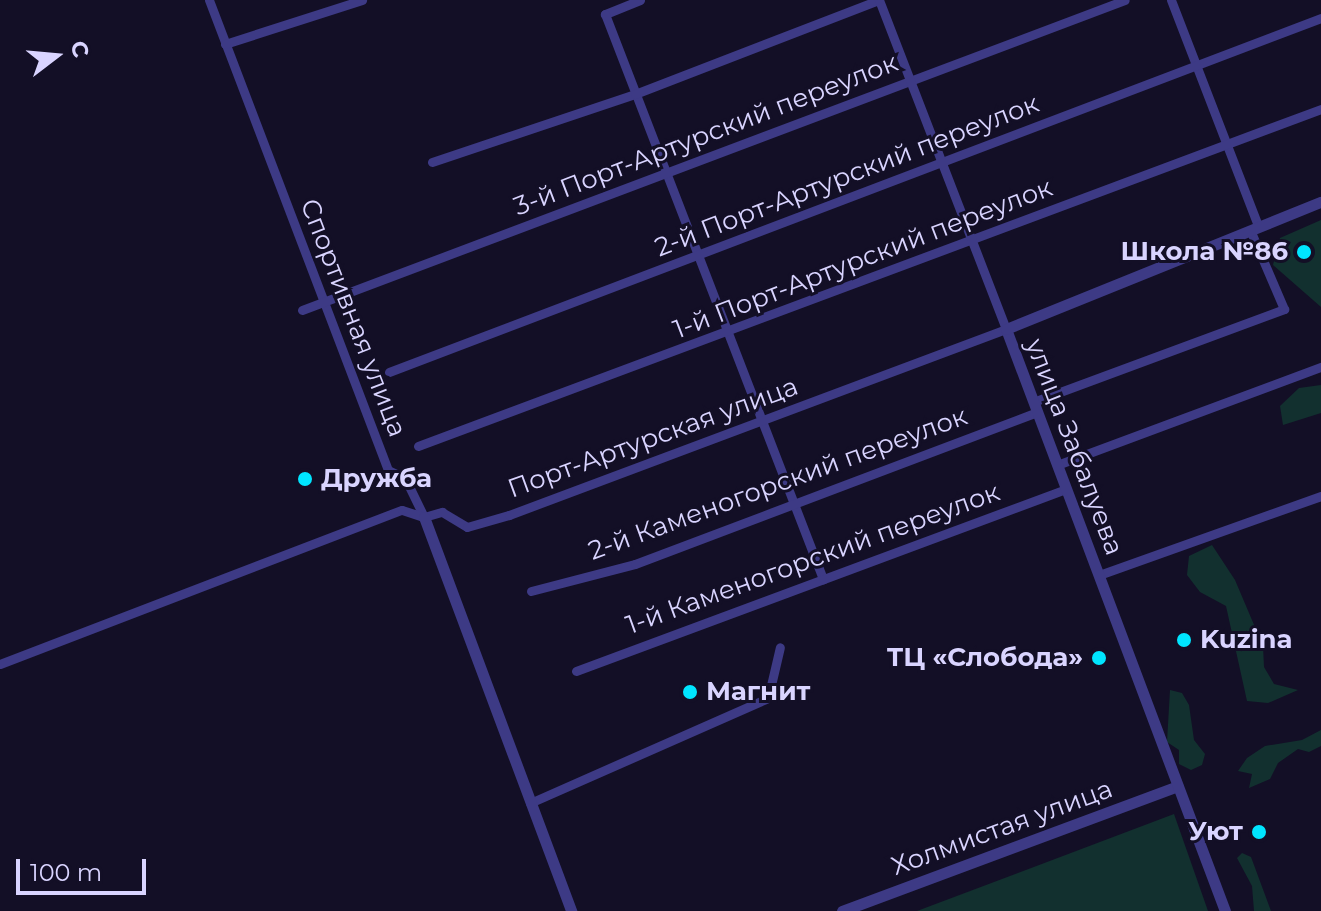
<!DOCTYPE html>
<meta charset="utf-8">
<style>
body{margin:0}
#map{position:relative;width:1321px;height:911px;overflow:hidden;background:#130f26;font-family:Montserrat,sans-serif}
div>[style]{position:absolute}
.green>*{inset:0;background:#12302f}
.minor>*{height:9px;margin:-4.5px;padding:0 4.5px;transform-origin:4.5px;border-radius:4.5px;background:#3d3a85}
.tertiary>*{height:11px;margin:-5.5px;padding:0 5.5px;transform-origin:5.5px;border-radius:5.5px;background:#3d3a85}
.dots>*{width:22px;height:22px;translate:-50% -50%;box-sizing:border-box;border:4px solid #130f26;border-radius:50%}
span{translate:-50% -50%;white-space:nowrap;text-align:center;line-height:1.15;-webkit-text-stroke:6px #130f26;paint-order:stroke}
.street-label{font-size:26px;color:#d9d4ff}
.poi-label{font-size:26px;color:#d9d4ff;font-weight:700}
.right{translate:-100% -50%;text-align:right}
.left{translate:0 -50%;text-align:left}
.north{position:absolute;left:16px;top:16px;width:80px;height:80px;-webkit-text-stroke:6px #130f26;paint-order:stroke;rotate:74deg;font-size:22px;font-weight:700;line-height:32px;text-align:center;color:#d9d4ff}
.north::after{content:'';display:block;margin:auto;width:28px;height:36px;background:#d9d4ff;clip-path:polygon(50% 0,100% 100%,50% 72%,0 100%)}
.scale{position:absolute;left:16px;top:859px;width:130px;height:36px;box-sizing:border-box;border:4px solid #d9d4ff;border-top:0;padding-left:10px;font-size:24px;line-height:28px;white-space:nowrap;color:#d9d4ff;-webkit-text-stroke:6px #130f26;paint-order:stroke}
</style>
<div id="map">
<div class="green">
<i style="clip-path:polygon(1321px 220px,1321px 307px,1273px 265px,1280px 238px)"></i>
<i style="clip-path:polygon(1321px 385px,1321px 413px,1283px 425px,1280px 406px,1299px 388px)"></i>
<i style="clip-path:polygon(1212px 545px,1235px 580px,1263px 646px,1264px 667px,1274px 684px,1298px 690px,1268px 703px,1247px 701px,1226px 606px,1200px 592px,1187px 575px,1189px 556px)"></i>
<i style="clip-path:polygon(1170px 690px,1182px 693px,1189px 705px,1194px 740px,1205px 754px,1202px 765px,1191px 770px,1179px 764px,1179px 750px,1167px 742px)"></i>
<i style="clip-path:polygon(1321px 730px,1321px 746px,1309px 752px,1298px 749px,1278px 763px,1270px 779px,1249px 788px,1252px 774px,1238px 771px,1247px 758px,1265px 746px,1302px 740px)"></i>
<i style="clip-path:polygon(1174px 814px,1208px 911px,917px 911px)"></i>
<i style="clip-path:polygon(1242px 853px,1251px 857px,1271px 911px,1254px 911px,1252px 886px,1237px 858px)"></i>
</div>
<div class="minor">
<i style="left:209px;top:0;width:503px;rotate:69.15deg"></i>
<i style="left:388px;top:470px;width:19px;rotate:25deg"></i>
<i style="left:405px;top:478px;width:43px;rotate:64deg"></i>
<i style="left:640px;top:0;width:38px;rotate:158deg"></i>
<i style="left:605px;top:14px;width:606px;rotate:68.9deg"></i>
<i style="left:1171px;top:0;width:242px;rotate:68.9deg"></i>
<i style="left:225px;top:44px;width:144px;rotate:-17.8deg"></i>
<i style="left:432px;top:162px;width:214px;rotate:-18.5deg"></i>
<i style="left:635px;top:94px;width:261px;rotate:-21.1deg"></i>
<i style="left:302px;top:310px;width:879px;rotate:-20.64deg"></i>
<i style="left:389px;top:372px;width:997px;rotate:-20.8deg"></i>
<i style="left:1033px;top:402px;width:268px;rotate:-20.3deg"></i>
<i style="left:1284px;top:309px;width:84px;rotate:-113.2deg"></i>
<i style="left:418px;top:446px;width:964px;rotate:-20.47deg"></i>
<i style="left:1057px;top:465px;width:282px;rotate:-20.4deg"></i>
<i style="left:1099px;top:575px;width:236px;rotate:-19.6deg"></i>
<i style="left:531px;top:591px;width:107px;rotate:-14.6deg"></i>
<i style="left:635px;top:564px;width:430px;rotate:-20.7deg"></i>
<i style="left:0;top:664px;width:430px;rotate:-21deg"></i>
<i style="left:402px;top:510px;width:23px;rotate:18deg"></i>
<i style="left:424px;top:517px;width:19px;rotate:-16deg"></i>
<i style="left:442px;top:512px;width:29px;rotate:31deg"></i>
<i style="left:467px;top:527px;width:44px;rotate:-15.9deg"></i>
<i style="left:509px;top:515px;width:531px;rotate:-20.52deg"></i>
<i style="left:1006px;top:329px;width:353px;rotate:-111.1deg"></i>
<i style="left:576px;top:671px;width:523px;rotate:-20.38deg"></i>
<i style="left:530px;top:803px;width:260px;rotate:-23.8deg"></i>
<i style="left:768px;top:698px;width:52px;rotate:-76.8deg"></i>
</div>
<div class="tertiary">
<i style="left:424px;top:517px;width:421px;rotate:69.5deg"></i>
<i style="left:842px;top:911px;width:358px;rotate:-20.4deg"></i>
<i style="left:1225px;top:911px;width:622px;rotate:-110.62deg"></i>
<i style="left:1006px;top:329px;width:340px;rotate:-22deg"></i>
</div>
<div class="dots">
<i style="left:1304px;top:252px;background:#00e5ff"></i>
<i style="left:305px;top:479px;background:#00e5ff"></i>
<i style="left:1184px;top:640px;background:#00e5ff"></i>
<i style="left:1099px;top:658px;background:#00e5ff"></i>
<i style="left:690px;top:692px;background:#00e5ff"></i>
<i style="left:1259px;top:832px;background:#00e5ff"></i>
</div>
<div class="street-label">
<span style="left:706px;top:135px;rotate:-21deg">3-й Порт-Артурский переулок</span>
<span style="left:847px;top:176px;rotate:-21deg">2-й Порт-Артурский переулок</span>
<span style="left:863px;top:259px;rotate:-21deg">1-й Порт-Артурский переулок</span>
<span style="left:353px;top:318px;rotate:69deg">Спортивная улица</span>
<span style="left:653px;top:438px;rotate:-20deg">Порт-Артурская улица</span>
<span style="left:1074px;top:447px;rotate:69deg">улица Забалуева</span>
<span style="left:778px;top:484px;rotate:-20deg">2-й Каменогорский переулок</span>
<span style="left:813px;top:559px;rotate:-20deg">1-й Каменогорский переулок</span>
<span style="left:1002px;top:828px;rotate:-20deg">Холмистая улица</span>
</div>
<div class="poi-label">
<span class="right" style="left:1288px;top:252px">Школа №86</span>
<span class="left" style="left:321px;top:479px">Дружба</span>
<span class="left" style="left:1200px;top:640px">Kuzina</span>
<span class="right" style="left:1083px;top:658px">ТЦ «Слобода»</span>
<span class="left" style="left:706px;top:692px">Магнит</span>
<span class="right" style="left:1243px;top:832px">Уют</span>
</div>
<div class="north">С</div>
<div class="scale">100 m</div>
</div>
